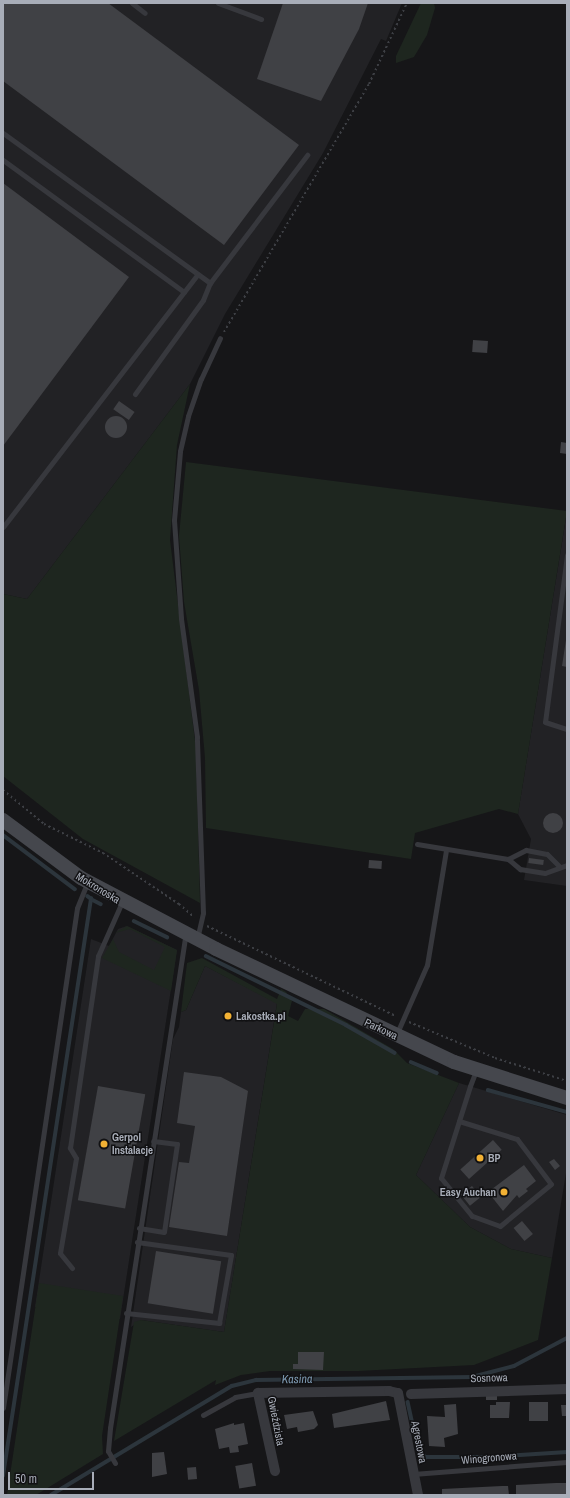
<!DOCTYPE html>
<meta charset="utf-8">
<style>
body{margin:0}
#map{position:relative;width:570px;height:1498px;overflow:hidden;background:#161618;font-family:"Archivo Narrow",sans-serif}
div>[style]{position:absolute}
.built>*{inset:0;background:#222225}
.green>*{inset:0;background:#1e261f}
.stream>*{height:3.5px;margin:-1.75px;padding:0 1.75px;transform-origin:1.75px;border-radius:1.75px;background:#2c353c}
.building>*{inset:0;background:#404145;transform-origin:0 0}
.round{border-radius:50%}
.path>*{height:2px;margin-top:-1px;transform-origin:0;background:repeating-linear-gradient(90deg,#3d3f44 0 2px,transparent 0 5px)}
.service>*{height:5px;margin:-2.5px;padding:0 2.5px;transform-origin:2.5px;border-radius:2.5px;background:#37383d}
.minor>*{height:10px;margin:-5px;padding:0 5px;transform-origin:5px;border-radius:5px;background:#37383d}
.secondary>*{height:14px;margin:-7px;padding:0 7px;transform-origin:7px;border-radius:7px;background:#45474d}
.dots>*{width:11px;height:11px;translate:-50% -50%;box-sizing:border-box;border:2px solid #111113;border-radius:50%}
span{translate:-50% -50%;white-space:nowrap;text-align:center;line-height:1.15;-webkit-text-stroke:3px #111113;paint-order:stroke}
.street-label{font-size:11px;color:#a8adb8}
.poi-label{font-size:11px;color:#a8adb8;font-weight:700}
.left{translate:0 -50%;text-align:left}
.right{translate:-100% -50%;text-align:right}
.water-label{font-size:12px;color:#7f9bb3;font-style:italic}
.frame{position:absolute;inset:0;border:4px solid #a8adb8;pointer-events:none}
.scale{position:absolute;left:8px;top:1472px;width:86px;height:18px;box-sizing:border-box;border:2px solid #a8adb8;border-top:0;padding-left:5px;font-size:12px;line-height:14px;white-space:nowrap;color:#a8adb8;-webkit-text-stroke:3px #111113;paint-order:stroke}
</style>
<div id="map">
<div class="built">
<i style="clip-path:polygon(3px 3px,402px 3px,386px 41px,381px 39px,323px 153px,225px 314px,190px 384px,27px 599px,3px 594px)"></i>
<i style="clip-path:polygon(567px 512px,567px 886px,524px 880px,531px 839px,518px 814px)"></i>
<i style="clip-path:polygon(127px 926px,177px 950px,120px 1319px,35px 1307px,91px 939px,109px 946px,118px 929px)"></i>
<i style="clip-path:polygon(205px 966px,277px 1003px,224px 1332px,141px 1320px,131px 1327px,173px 1039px,179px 1027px,181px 1012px,186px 1010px)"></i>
<i style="clip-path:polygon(459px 1083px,567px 1115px,567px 1167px,552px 1258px,511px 1249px,470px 1227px,416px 1175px)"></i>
</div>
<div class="green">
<i style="clip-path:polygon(421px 3px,434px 3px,435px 8px,427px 35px,414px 57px,396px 63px,396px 56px)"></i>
<i style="clip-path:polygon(190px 384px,177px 445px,170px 540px,196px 749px,200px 903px,83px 839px,3px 776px,3px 594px,27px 599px)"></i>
<i style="clip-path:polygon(186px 462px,567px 511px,518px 814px,499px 809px,415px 833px,411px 859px,206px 828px,205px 758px,199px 690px,184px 602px,179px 536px)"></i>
<i style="clip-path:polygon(127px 926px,177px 950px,171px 991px,102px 958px,113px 939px,119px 952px,154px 970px,165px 947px,130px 929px,115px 933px)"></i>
<i style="clip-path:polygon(202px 958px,277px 999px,281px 989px,286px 992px,292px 1001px,288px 1016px,298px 1021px,305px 1009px,324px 1009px,393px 1049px,407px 1063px,459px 1083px,416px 1175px,470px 1227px,511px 1249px,552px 1258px,538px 1340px,474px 1365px,358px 1371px,270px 1371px,241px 1375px,215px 1385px,216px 1380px,114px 1441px,134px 1322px,141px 1320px,224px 1332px,277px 1004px,205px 966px,186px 1010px,181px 1012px,187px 963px)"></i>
<i style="clip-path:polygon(39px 1283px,123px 1296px,102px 1436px,103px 1454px,36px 1495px,7px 1495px)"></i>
</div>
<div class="stream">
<i style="left:3px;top:835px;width:90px;rotate:36.9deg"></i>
<i style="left:91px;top:899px;width:11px;rotate:27deg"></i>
<i style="left:134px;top:921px;width:37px;rotate:26deg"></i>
<i style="left:206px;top:956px;width:156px;rotate:26.2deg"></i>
<i style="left:346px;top:1025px;width:56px;rotate:29.7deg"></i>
<i style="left:411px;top:1062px;width:28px;rotate:23deg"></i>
<i style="left:488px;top:1090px;width:82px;rotate:15.6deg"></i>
<i style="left:408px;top:1402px;width:51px;rotate:77.6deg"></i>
<i style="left:419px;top:1452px;width:9px;rotate:36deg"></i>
<i style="left:426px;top:1457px;width:64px"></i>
<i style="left:490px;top:1457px;width:77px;rotate:-3.7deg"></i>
<i style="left:3px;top:1476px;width:584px;rotate:-81.33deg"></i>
<i style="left:91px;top:899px;width:4px;rotate:-146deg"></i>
<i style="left:51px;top:1495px;width:211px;rotate:-31.1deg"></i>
<i style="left:232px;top:1386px;width:25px;rotate:-14deg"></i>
<i style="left:256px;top:1380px;width:216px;rotate:-0.8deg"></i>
<i style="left:472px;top:1377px;width:43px;rotate:-14.7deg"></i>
<i style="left:514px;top:1366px;width:60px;rotate:-27.8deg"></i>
</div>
<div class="building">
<i style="clip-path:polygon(3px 3px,108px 3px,299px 145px,224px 245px,3px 81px)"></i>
<i style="clip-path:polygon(283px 3px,368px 3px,359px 29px,321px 101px,257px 79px)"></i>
<i style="clip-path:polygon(3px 183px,129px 277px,3px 446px)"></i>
<i style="left:473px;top:340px;width:15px;height:12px;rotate:4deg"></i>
<i style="left:119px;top:401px;width:19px;height:10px;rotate:35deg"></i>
<i class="round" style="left:105px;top:416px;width:22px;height:22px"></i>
<i style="clip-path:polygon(561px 442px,567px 443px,567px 454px,560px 453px)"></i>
<i style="clip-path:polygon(566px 640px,567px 640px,567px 667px,562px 666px)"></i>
<i class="round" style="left:543px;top:813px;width:20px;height:20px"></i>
<i style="left:529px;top:858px;width:15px;height:5px;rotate:8deg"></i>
<i style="left:369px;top:860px;width:13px;height:8px;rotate:4deg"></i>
<i style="clip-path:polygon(184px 1072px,221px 1077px,248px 1091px,227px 1236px,169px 1227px,179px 1162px,189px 1163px,195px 1126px,177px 1123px)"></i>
<i style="left:98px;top:1086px;width:48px;height:116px;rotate:10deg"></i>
<i style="left:493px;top:1140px;width:13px;height:44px;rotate:48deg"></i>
<i style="clip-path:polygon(554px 1159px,560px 1166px,555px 1170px,549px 1162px)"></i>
<i style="clip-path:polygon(524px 1165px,536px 1181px,526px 1189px,528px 1191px,519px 1198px,517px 1195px,503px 1211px,488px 1192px)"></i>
<i style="left:472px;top:1186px;width:14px;height:14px;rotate:51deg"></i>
<i style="left:522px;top:1221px;width:17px;height:11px;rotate:50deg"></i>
<i style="left:156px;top:1251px;width:66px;height:53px;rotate:9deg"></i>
<i style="clip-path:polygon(298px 1352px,324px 1352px,323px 1370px,293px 1369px,293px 1364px,298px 1364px)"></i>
<i style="left:486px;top:1393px;width:11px;height:7px"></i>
<i style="clip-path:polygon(386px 1401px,390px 1420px,334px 1428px,332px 1414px)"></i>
<i style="clip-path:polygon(496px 1402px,510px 1402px,509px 1418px,490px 1418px,490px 1405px,496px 1405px)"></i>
<i style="left:529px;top:1402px;width:19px;height:19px"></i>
<i style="clip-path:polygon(456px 1404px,458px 1434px,444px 1438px,445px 1447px,429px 1446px,427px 1416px,445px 1417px,444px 1405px)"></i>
<i style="clip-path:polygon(561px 1405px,567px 1405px,567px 1416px,562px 1416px)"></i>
<i style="clip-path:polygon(313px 1411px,318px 1425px,314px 1429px,298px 1432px,297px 1427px,287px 1429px,284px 1415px)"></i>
<i style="clip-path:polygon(234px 1423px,234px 1425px,244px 1423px,248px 1444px,238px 1446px,239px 1452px,230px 1453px,229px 1447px,219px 1449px,215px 1429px)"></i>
<i style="clip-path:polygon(164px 1452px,167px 1474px,152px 1477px,152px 1453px)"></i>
<i style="left:252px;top:1463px;width:23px;height:17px;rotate:80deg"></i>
<i style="left:196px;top:1467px;width:12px;height:9px;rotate:85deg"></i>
<i style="clip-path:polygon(556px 1483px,567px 1483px,567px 1495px,516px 1495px,516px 1485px)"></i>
<i style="clip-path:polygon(502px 1486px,508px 1486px,509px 1495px,442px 1495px,442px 1489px)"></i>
</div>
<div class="path">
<i style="left:224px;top:332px;width:287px;rotate:-59.7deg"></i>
<i style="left:369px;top:84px;width:89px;rotate:-64.9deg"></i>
<i style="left:3px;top:790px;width:53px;rotate:39.7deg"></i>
<i style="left:44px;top:824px;width:66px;rotate:26.2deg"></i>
<i style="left:103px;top:853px;width:92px;rotate:33.9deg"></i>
<i style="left:179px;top:904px;width:20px;rotate:41deg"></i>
<i style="left:207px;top:926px;width:209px;rotate:25.5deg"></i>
<i style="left:409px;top:1022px;width:93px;rotate:22.7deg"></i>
<i style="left:495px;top:1058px;width:76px;rotate:17.7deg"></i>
</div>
<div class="service">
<i style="left:132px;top:3px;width:16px;rotate:38deg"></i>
<i style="left:218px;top:3px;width:46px;rotate:20.4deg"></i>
<i style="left:3px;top:133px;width:256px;rotate:35.9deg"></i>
<i style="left:210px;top:283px;width:161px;rotate:-52.8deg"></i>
<i style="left:3px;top:160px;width:224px;rotate:36.1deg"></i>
<i style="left:135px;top:394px;width:116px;rotate:-54.1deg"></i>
<i style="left:203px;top:300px;width:18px;rotate:-68deg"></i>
<i style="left:3px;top:527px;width:319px;rotate:-52.4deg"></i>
<i style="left:567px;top:555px;width:168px;rotate:97.5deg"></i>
<i style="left:545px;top:722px;width:23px;rotate:18deg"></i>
<i style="left:417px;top:844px;width:92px;rotate:9.4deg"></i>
<i style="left:508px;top:859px;width:16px;rotate:40deg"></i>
<i style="left:520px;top:869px;width:25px;rotate:9deg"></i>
<i style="left:545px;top:873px;width:23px;rotate:-20deg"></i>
<i style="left:508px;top:859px;width:20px;rotate:-27deg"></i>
<i style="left:526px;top:850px;width:21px;rotate:11deg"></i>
<i style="left:547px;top:854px;width:17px;rotate:45deg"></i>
<i style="left:197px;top:939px;width:27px;rotate:-77deg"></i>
<i style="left:203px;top:913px;width:176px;rotate:-92deg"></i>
<i style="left:197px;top:737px;width:120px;rotate:-97.7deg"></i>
<i style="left:181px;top:618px;width:98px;rotate:-94.1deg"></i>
<i style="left:174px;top:520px;width:69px;rotate:-85deg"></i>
<i style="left:180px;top:451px;width:36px;rotate:-77deg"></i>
<i style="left:188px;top:416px;width:39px;rotate:-71deg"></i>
<i style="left:201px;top:379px;width:45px;rotate:-65.1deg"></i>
<i style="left:397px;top:1033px;width:74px;rotate:-66.2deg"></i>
<i style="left:427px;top:965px;width:117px;rotate:-80.6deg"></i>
<i style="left:459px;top:1121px;width:61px;rotate:17.2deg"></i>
<i style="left:517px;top:1139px;width:56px;rotate:52.9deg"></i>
<i style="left:551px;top:1184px;width:66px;rotate:140.5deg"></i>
<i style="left:500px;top:1226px;width:30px;rotate:-160deg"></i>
<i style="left:472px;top:1216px;width:49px;rotate:-129.2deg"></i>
<i style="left:441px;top:1178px;width:96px;rotate:-72.5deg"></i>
<i style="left:470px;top:1086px;width:17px;rotate:-69deg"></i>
<i style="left:139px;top:1228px;width:25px;rotate:9deg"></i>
<i style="left:164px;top:1232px;width:89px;rotate:-81.6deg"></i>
<i style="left:177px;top:1144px;width:24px;rotate:-173deg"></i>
<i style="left:72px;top:1268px;width:19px;rotate:-129deg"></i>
<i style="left:60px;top:1253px;width:96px;rotate:-80.4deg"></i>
<i style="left:76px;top:1158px;width:12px;rotate:-121deg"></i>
<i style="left:70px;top:1148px;width:194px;rotate:-81.7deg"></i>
<i style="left:98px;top:956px;width:59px;rotate:-66deg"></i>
<i style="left:126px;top:1313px;width:94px;rotate:6.1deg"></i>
<i style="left:219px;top:1323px;width:69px;rotate:-80deg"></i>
<i style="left:231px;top:1255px;width:95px;rotate:-172.1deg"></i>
<i style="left:3px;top:1408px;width:505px;rotate:-81.58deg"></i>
<i style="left:77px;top:908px;width:27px;rotate:-68deg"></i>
<i style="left:203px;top:1415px;width:37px;rotate:-29deg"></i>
<i style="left:235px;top:1397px;width:23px;rotate:-10deg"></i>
<i style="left:115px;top:1463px;width:14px;rotate:-120deg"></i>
<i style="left:108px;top:1451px;width:23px;rotate:-85deg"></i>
<i style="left:110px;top:1428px;width:500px;rotate:-81.3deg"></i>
<i style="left:413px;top:1474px;width:154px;rotate:-4.5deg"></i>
</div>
<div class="minor">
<i style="left:411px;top:1394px;width:156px;rotate:-1.8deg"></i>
<i style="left:275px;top:1471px;width:80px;rotate:-102.3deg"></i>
<i style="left:258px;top:1393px;width:131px;rotate:-0.9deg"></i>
<i style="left:389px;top:1391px;width:9px;rotate:13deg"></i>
<i style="left:398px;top:1393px;width:104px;rotate:78.9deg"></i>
</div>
<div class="secondary">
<i style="left:3px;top:820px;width:97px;rotate:36.6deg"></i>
<i style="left:81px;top:878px;width:153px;rotate:27.7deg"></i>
<i style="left:216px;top:949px;width:263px;rotate:25.4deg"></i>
<i style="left:454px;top:1062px;width:119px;rotate:17.7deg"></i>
</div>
<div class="dots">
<i style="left:228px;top:1016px;background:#f2b134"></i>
<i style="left:104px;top:1144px;background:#f2b134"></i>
<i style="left:480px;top:1158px;background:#f2b134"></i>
<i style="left:504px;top:1192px;background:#f2b134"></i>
</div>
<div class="street-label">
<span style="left:98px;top:888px;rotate:31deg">Mokronoska</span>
<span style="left:381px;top:1029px;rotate:25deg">Parkowa</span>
<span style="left:489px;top:1378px;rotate:-2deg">Sosnowa</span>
<span style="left:276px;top:1421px;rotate:79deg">Gwieździsta</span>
<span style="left:419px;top:1442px;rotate:79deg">Agrestowa</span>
<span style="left:489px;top:1458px;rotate:-5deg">Winogronowa</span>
</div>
<div class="poi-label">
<span class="left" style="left:236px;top:1016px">Lakostka.pl</span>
<span class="left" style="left:112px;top:1144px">Gerpol<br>Instalacje</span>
<span class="left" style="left:488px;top:1158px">BP</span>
<span class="right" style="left:496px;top:1192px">Easy Auchan</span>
</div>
<div class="water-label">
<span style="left:297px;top:1380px;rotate:-1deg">Kasina</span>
</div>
<div class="frame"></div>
<div class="scale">50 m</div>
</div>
